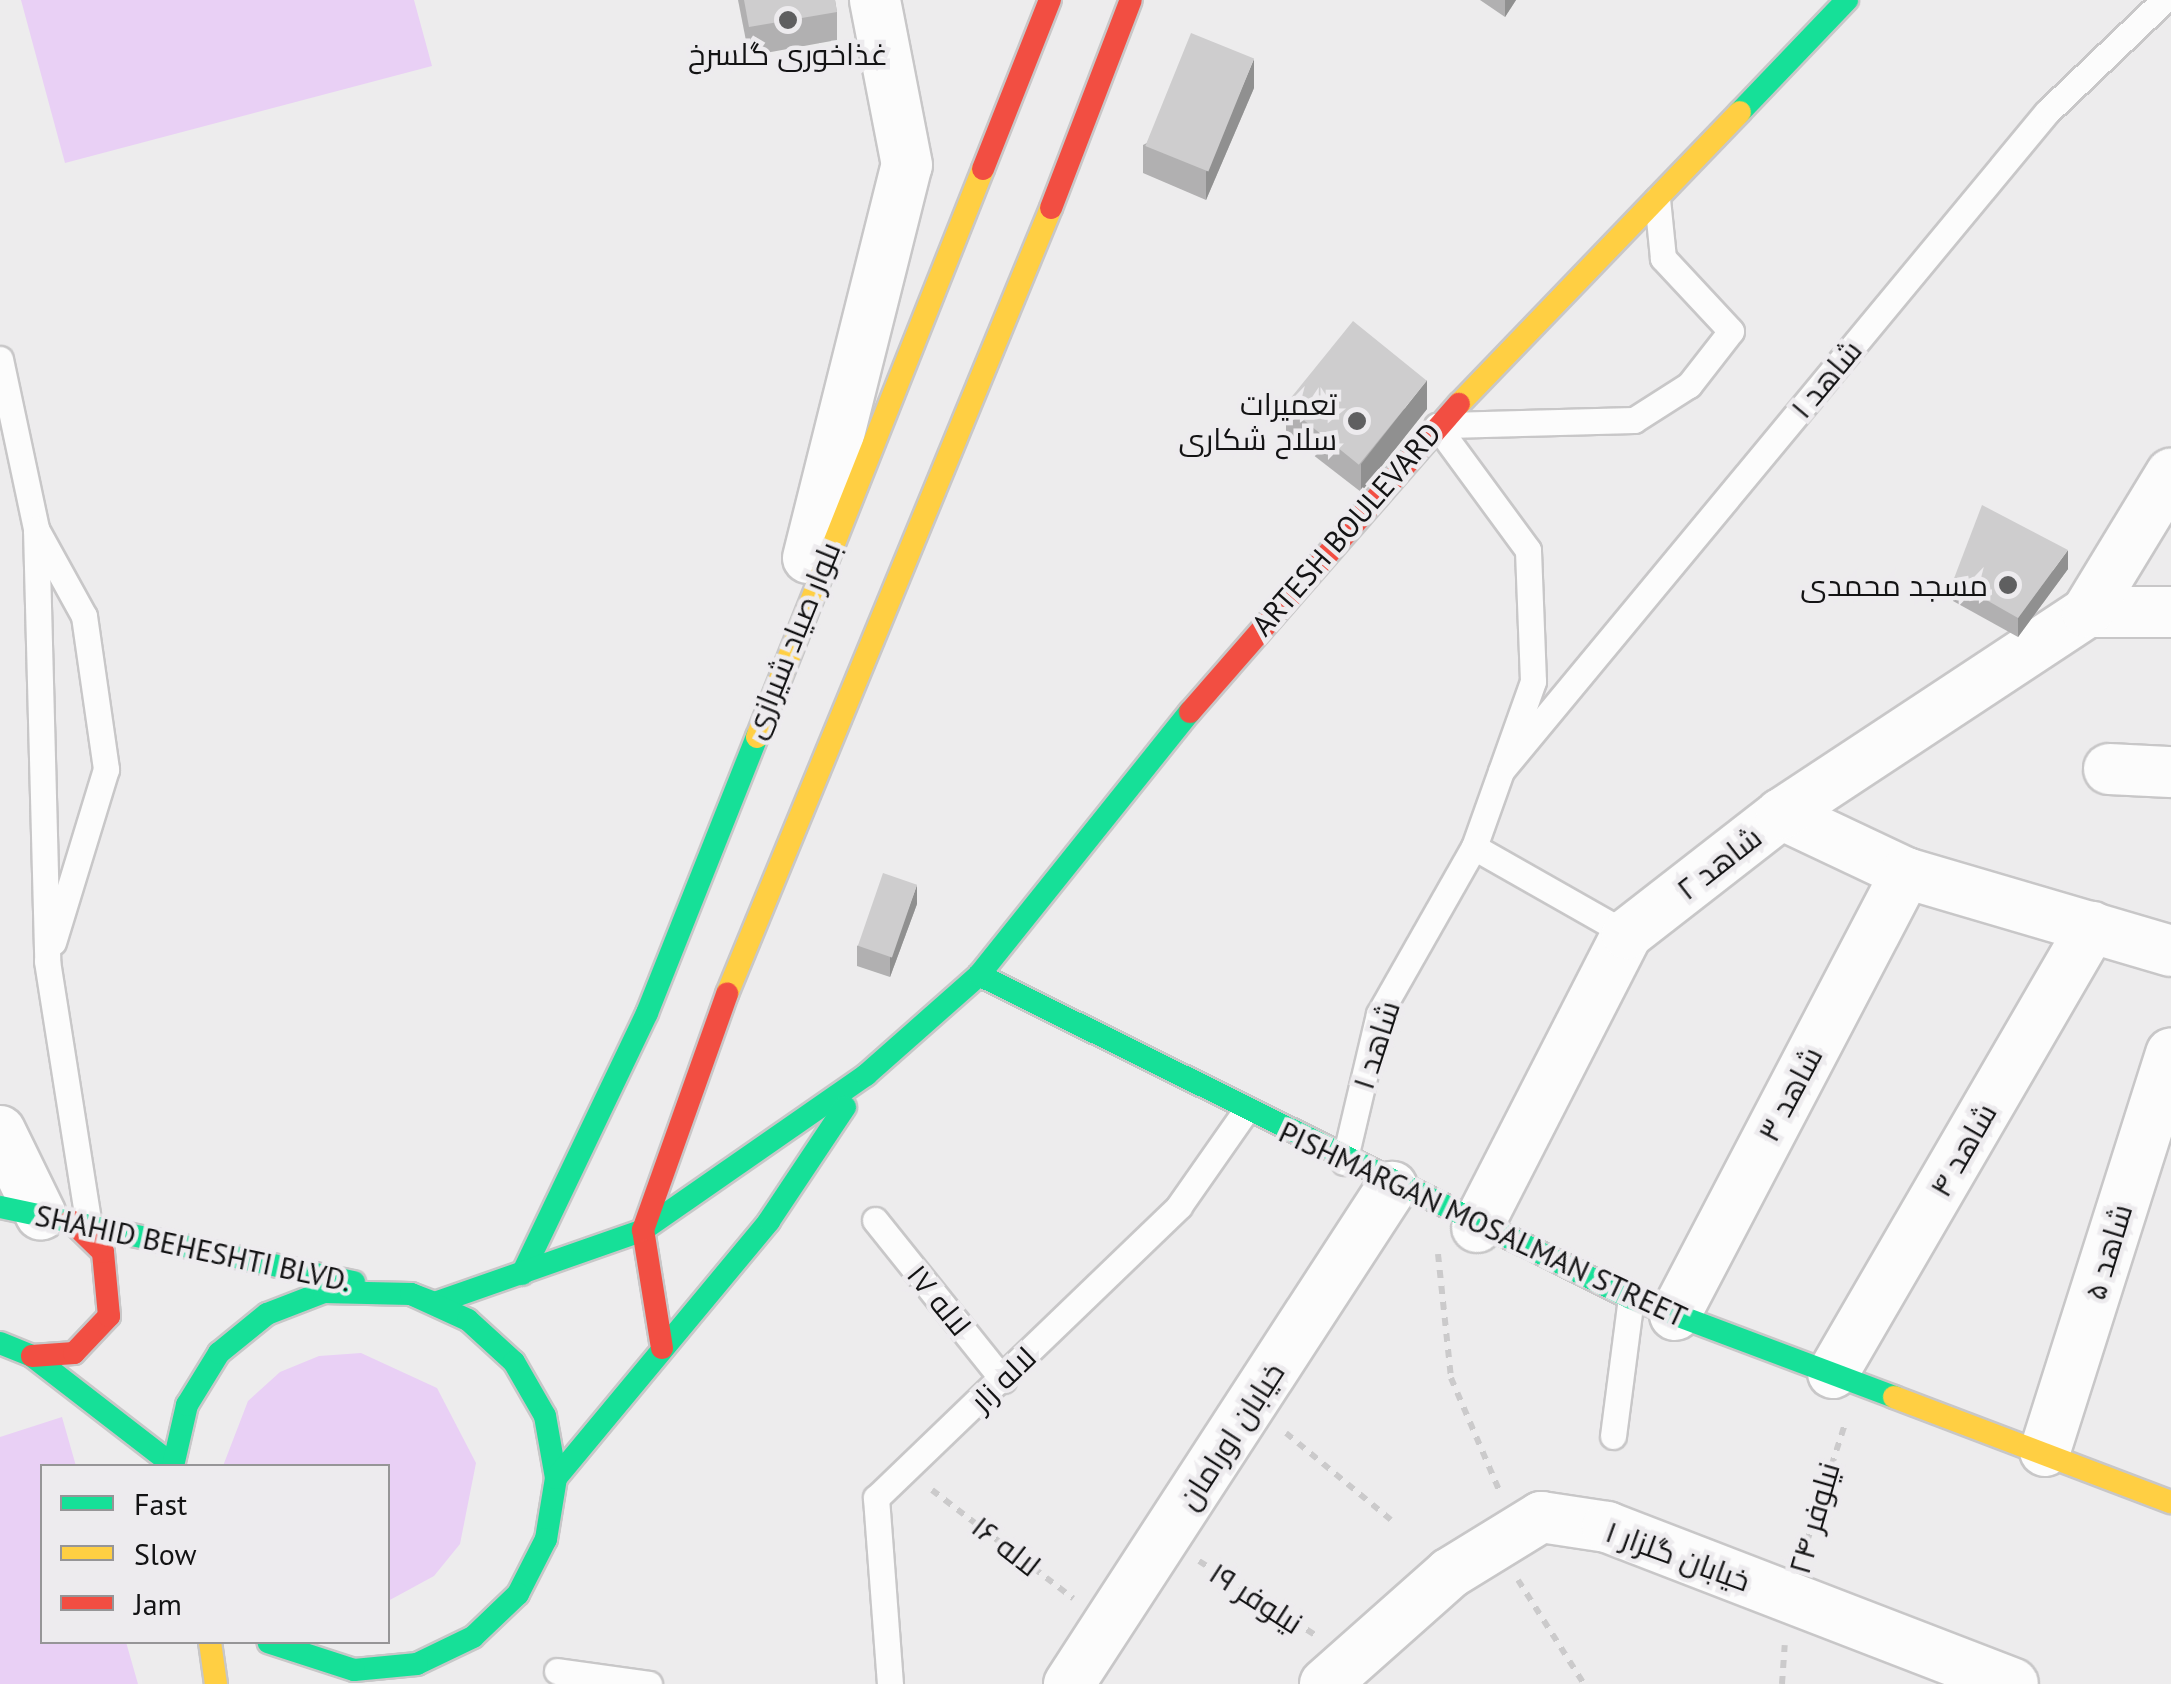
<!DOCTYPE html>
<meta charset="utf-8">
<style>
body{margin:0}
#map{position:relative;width:2171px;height:1684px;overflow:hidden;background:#edeced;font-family:"PT Sans",Cairo,sans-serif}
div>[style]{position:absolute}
.green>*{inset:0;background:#e9d0f5}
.path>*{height:6px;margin-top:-3px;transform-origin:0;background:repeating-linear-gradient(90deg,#cbcacb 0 8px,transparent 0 16px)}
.roads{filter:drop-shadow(2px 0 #c8c7c8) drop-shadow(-2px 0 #c8c7c8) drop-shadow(0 2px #c8c7c8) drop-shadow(0 -2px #c8c7c8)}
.lane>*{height:25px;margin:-12.5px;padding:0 12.5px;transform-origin:12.5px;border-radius:12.5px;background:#fcfcfc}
.street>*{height:50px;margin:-25px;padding:0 25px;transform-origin:25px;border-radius:25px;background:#fcfcfc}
.fast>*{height:22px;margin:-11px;padding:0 11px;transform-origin:11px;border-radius:11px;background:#16e098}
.slow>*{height:22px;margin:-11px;padding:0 11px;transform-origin:11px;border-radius:11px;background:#ffcf43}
.jam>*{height:22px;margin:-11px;padding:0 11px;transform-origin:11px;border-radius:11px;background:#f24e42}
.wall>*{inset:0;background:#b1b0b1}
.shaded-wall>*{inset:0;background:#909090}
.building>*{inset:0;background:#cecdce;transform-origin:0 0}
.dots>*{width:28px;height:28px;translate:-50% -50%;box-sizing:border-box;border:5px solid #edebee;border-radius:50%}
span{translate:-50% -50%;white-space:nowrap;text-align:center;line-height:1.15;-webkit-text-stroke:9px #edebee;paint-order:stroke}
.poi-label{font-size:30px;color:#131314}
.right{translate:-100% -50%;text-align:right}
.street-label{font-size:30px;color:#131314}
.legend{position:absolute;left:40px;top:1464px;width:350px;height:180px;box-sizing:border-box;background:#edebee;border:2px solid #969597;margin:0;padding:12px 18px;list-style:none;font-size:30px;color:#131314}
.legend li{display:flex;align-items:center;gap:20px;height:50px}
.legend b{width:50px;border:2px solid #969597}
</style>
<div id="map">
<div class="green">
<i style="clip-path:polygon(21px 0,414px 0,432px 66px,65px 163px)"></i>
<i style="clip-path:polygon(361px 1353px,437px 1388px,476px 1463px,460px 1544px,434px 1576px,388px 1601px,388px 1466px,223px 1466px,248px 1401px,280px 1372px,319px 1356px)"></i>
<i style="clip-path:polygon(62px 1417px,76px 1466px,42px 1466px,42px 1642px,126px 1642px,138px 1684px,0 1684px,0 1437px)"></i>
</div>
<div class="path">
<i style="left:1438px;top:1254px;width:125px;rotate:84deg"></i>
<i style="left:1451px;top:1378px;width:122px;rotate:66.8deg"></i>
<i style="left:1286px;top:1433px;width:136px;rotate:39.6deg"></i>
<i style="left:932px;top:1490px;width:178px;rotate:37.5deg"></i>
<i style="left:1802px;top:1557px;width:137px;rotate:-72.1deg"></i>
<i style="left:1199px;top:1561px;width:138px;rotate:32.5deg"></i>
<i style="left:1518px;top:1580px;width:123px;rotate:57.6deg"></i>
<i style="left:1782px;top:1684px;width:39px;rotate:-86deg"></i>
</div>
<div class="roads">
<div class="lane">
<i style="left:0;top:359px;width:174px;rotate:78deg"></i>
<i style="left:36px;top:529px;width:432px;rotate:88.5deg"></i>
<i style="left:47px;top:961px;width:267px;rotate:81deg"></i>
<i style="left:1447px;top:425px;width:187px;rotate:-1.5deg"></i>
<i style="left:1634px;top:420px;width:65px;rotate:-32.5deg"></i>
<i style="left:1689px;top:385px;width:68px;rotate:-52.1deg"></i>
<i style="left:1731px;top:331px;width:100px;rotate:-133deg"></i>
<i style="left:1663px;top:258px;width:59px;rotate:-95.8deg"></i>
<i style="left:36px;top:529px;width:99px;rotate:61.1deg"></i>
<i style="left:84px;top:616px;width:155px;rotate:81.8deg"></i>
<i style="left:106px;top:769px;width:181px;rotate:107deg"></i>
<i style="left:1501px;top:771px;width:856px;rotate:-50.36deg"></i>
<i style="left:2047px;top:112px;width:162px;rotate:-43.7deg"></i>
<i style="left:1474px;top:847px;width:176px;rotate:29.6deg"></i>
<i style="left:1344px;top:1162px;width:152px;rotate:-76.7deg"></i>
<i style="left:1379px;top:1014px;width:192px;rotate:-60.4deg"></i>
<i style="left:1474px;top:847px;width:176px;rotate:-70.4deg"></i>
<i style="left:1533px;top:681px;width:131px;rotate:-92.2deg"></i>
<i style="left:1528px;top:550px;width:154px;rotate:-126.3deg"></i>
<i style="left:875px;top:1220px;width:205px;rotate:51.3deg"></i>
<i style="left:1613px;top:1436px;width:139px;rotate:-82.6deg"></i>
<i style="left:557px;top:1671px;width:93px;rotate:8deg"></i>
<i style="left:890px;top:1684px;width:187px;rotate:-94.3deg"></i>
<i style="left:876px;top:1498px;width:421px;rotate:-43.9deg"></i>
<i style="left:1179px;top:1206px;width:113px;rotate:-55deg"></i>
</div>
<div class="street">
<i style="left:808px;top:558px;width:405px;rotate:-75.9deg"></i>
<i style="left:907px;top:165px;width:168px;rotate:-101deg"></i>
<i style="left:2087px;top:612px;width:84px"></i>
<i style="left:2109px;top:769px;width:62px;rotate:2.8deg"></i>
<i style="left:1781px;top:814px;width:138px;rotate:25.3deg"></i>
<i style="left:1906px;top:873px;width:276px;rotate:16.4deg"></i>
<i style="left:0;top:1131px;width:93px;rotate:64deg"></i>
<i style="left:1477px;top:1227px;width:329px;rotate:-62.9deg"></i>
<i style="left:1627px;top:934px;width:195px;rotate:-37.9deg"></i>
<i style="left:1781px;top:814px;width:367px;rotate:-33.4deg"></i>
<i style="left:2087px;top:612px;width:162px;rotate:-58.7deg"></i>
<i style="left:1675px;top:1315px;width:499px;rotate:-62.4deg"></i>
<i style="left:1833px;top:1373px;width:516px;rotate:-59.86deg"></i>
<i style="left:2045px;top:1451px;width:417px;rotate:-72.4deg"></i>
<i style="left:1069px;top:1684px;width:593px;rotate:-56.98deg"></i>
<i style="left:1325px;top:1684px;width:167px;rotate:-41.6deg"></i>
<i style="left:1450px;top:1573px;width:107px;rotate:-31.6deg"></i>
<i style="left:1541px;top:1517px;width:67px;rotate:8.6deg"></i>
<i style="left:1607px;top:1527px;width:435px;rotate:21.1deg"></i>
</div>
<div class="fast">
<i style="left:1740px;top:112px;width:155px;rotate:-46.3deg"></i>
<i style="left:979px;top:975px;width:728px;rotate:26.35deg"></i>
<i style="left:1631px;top:1298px;width:281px;rotate:20.6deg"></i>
<i style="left:0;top:1207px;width:362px;rotate:12deg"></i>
<i style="left:522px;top:1274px;width:289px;rotate:-64.4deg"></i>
<i style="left:647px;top:1013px;width:297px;rotate:-68.3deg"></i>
<i style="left:411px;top:1294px;width:26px;rotate:21deg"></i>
<i style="left:435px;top:1303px;width:220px;rotate:-19.3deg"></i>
<i style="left:643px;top:1230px;width:272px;rotate:-34.8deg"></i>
<i style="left:866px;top:1075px;width:151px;rotate:-41.5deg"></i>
<i style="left:979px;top:975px;width:337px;rotate:-51.3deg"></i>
<i style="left:0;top:1343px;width:35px;rotate:22deg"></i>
<i style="left:32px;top:1356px;width:178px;rotate:37.7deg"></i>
<i style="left:173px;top:1466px;width:63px;rotate:-77.1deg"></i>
<i style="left:187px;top:1405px;width:61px;rotate:-58.4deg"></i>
<i style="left:219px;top:1353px;width:62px;rotate:-39.1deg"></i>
<i style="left:267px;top:1314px;width:61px;rotate:-21.1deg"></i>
<i style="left:324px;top:1292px;width:87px;rotate:1.3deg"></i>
<i style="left:411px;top:1294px;width:63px;rotate:24.5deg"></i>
<i style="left:468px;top:1320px;width:62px;rotate:42.4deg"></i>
<i style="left:514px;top:1362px;width:62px;rotate:60.1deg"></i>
<i style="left:545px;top:1416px;width:63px;rotate:79.9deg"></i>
<i style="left:556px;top:1478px;width:62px;rotate:99.3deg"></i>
<i style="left:546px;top:1539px;width:62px;rotate:117deg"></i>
<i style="left:518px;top:1594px;width:62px;rotate:136.3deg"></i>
<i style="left:473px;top:1637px;width:62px;rotate:154.3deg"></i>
<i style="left:417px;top:1664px;width:63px;rotate:174.6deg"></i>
<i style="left:354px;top:1670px;width:90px;rotate:-162deg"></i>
<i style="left:556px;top:1478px;width:334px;rotate:-50.3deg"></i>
<i style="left:769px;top:1221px;width:137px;rotate:-56.3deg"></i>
</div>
<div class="slow">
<i style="left:1459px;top:404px;width:405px;rotate:-46.1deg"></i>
<i style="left:757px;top:737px;width:611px;rotate:-68.3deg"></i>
<i style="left:727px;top:994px;width:850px;rotate:-67.6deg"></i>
<i style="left:1894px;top:1397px;width:296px;rotate:20.8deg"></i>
<i style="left:210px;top:1642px;width:42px;rotate:81.9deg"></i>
</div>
<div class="jam">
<i style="left:983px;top:169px;width:182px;rotate:-68.4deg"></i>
<i style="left:1051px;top:208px;width:223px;rotate:-69deg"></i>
<i style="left:1190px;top:712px;width:409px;rotate:-48.9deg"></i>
<i style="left:662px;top:1348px;width:120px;rotate:-99.1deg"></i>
<i style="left:643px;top:1230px;width:251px;rotate:-70.4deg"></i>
<i style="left:32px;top:1356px;width:42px;rotate:-4.1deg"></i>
<i style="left:74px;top:1353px;width:51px;rotate:-46.6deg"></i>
<i style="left:109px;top:1316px;width:64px;rotate:-95.4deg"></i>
<i style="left:103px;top:1252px;width:45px;rotate:-135.9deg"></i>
</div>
</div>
<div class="wall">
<i style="clip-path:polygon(738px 0,835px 0,837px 12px,837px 40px,749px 56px)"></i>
<i style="clip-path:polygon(1480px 0,1516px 0,1505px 17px)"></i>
<i style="clip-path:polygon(1254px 88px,1206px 200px,1143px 173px,1143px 145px)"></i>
<i style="clip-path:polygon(1286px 406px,1427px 409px,1361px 492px,1286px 434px)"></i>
<i style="clip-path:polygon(2068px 569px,2018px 637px,1953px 601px,1953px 581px)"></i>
<i style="clip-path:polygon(917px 904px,890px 977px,857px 966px,857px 946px)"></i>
</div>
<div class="shaded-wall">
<i style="clip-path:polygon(1505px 0,1516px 0,1505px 17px)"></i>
<i style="clip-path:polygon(1254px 59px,1254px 88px,1206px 200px,1206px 172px)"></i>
<i style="clip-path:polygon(1427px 380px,1427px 409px,1361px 492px,1361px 464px)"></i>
<i style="clip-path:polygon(2068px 550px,2068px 569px,2018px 637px,2018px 618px)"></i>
<i style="clip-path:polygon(917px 885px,917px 904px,890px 977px,890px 958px)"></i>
</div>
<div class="building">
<i style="clip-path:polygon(744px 0,835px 0,837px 12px,749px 27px)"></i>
<i style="left:1191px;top:33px;width:68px;height:122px;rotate:22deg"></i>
<i style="left:1353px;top:321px;width:95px;height:108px;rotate:39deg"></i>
<i style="clip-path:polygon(1982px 505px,2068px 550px,2018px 618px,1953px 581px)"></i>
<i style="left:883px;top:873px;width:36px;height:77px;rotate:19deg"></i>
</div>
<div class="dots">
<i style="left:788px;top:20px;background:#5f5f60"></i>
<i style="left:1357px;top:421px;background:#5f5f60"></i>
<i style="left:2008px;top:585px;background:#5f5f60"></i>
</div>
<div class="poi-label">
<span style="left:788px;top:54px">غذاخوری گلسرخ</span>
<span class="right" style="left:1337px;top:421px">تعمیرات<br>سلاح شکاری</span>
<span class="right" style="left:1988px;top:585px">مسجد محمدی</span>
</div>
<div class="street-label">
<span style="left:1826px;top:379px;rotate:-50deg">شاهد ۱</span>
<span style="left:1346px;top:529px;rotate:-49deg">ARTESH BOULEVARD</span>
<span style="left:792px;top:640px;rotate:-68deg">بلوار صیاد شیرازی</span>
<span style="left:1719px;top:863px;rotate:-38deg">شاهد ۲</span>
<span style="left:1376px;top:1045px;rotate:-72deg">شاهد ۱</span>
<span style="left:1790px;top:1094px;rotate:-62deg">شاهد ۳</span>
<span style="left:1963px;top:1150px;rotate:-60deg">شاهد ۴</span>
<span style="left:1483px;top:1224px;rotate:25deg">PISHMARGAN MOSALMAN STREET</span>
<span style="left:193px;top:1248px;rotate:12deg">SHAHID BEHESHTI BLVD.</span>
<span style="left:2108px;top:1252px;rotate:-73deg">شاهد ۵</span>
<span style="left:939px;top:1300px;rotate:51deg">لاله ۱۷</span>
<span style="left:1003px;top:1379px;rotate:-44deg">لاله زار</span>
<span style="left:1231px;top:1436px;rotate:-57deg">خیابان اورامان</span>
<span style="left:1814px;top:1518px;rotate:-74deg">نیلوفر ۲۴</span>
<span style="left:1006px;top:1546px;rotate:38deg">لاله ۱۶</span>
<span style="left:1678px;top:1556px;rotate:20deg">خیابان گلزار ۱</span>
<span style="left:1256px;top:1598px;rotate:33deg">نیلوفر ۱۹</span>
</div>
<ul class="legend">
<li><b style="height:12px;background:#16e098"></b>Fast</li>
<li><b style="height:12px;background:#ffcf43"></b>Slow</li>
<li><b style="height:12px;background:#f24e42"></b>Jam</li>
</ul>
</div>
